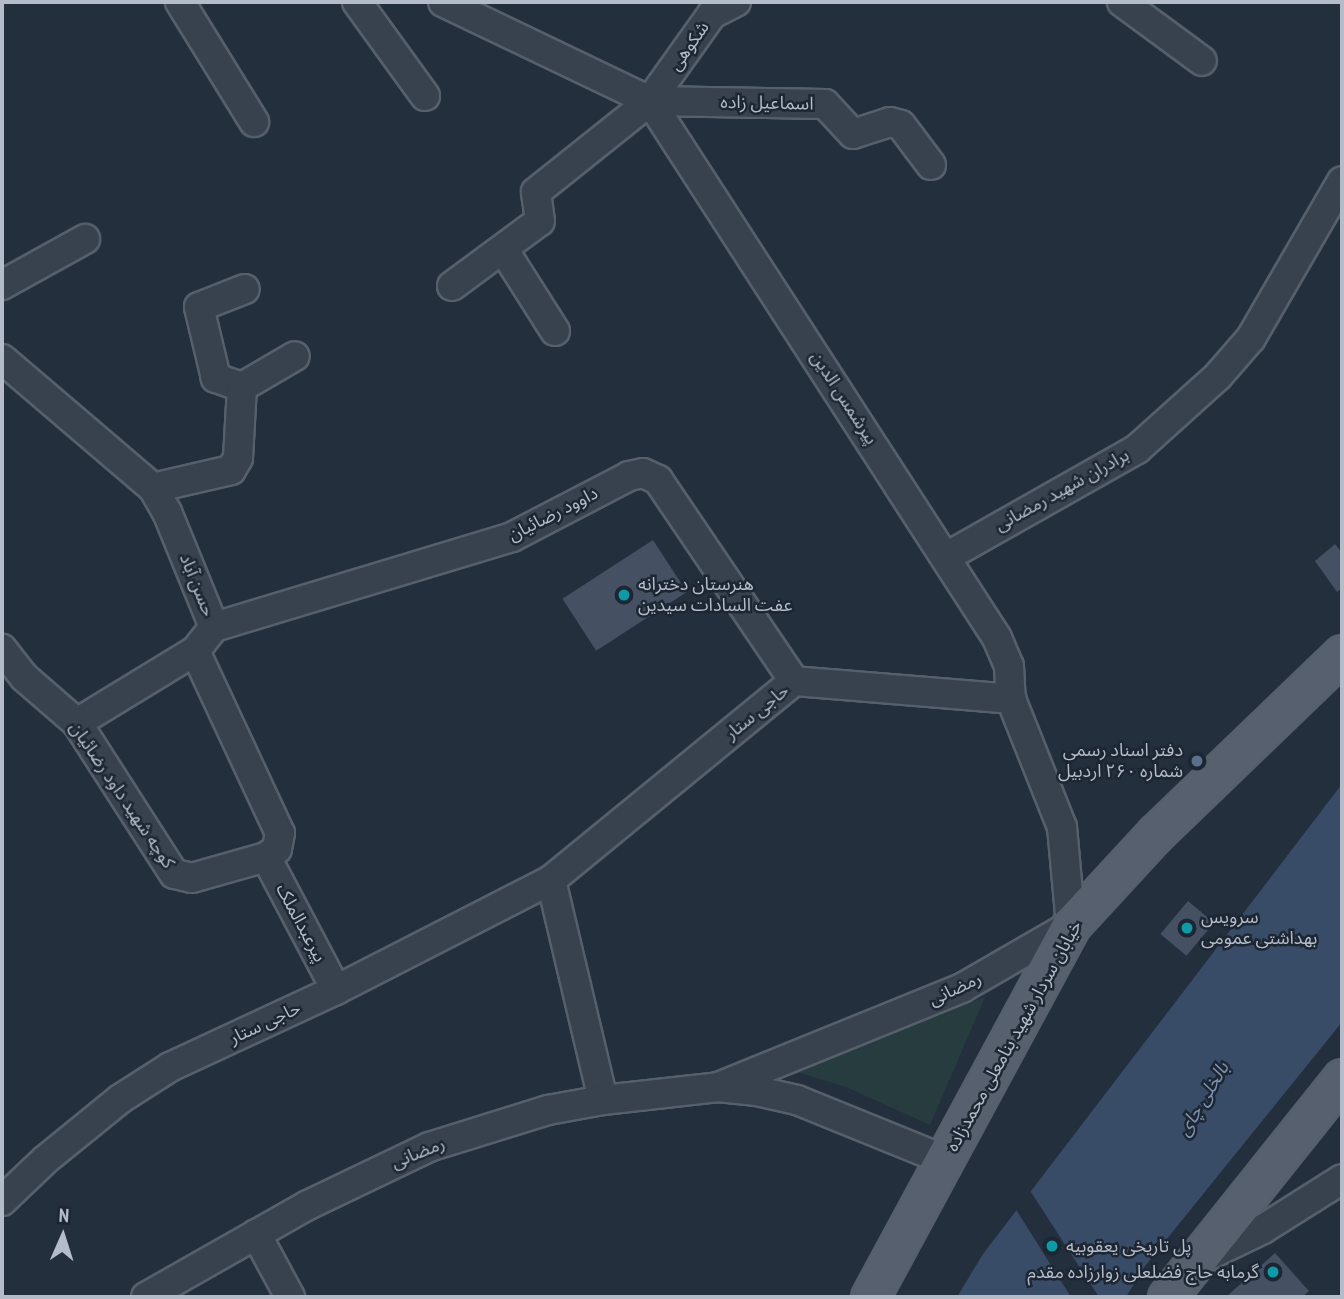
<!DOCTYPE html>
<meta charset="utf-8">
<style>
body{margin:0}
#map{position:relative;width:1344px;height:1299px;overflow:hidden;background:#242f3e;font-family:"PT Sans Narrow","Noto Sans Arabic",sans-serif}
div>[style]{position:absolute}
.green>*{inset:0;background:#263c3f}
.water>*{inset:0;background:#394c67}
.pier>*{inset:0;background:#242f3e}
.building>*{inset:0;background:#455162;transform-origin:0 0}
.roads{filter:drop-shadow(2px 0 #565f6c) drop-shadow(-2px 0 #565f6c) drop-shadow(0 2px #565f6c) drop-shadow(0 -2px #565f6c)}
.minor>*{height:28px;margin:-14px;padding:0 14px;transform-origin:14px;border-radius:14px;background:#38414e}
.major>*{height:37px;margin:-18.5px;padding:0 18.5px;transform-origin:18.5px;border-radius:18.5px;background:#56606e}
.dots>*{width:19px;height:19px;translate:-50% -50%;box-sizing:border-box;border:4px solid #1d2633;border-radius:50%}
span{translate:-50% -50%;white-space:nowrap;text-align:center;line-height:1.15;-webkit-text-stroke:5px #1d2633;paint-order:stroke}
.street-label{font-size:18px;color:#b4bcc9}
.poi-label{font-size:18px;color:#b4bcc9}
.left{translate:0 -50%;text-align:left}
.right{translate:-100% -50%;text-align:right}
.water-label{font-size:19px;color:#7c92b1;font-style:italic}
.frame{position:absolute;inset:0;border:4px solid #b4bcc9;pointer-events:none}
.north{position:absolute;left:28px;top:1201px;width:70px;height:70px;-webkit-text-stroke:5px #1d2633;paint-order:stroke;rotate:3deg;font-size:19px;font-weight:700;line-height:28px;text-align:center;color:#b4bcc9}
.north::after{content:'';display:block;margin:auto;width:24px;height:32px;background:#b4bcc9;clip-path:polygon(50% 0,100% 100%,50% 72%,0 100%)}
</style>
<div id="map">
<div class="green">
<i style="clip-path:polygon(985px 997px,930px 1125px,846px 1087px,797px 1072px)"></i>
</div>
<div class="water">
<i style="clip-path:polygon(1342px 784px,1342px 1022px,1145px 1266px,1126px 1297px,957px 1297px,983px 1254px)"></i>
</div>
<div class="pier">
<i style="clip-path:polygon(1029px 1189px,1099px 1297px,1071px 1297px,1015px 1208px)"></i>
</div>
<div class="building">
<i style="left:653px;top:540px;width:62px;height:108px;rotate:57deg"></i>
<i style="clip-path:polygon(1335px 544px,1342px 553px,1342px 588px,1337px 592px,1315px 561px)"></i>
<i style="left:1188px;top:901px;width:34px;height:43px;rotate:40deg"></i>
<i style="clip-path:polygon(1275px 1253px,1309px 1291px,1302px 1297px,1226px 1297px)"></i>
</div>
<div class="roads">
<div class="minor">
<i style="left:180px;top:2px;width:141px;rotate:58.3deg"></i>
<i style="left:357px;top:2px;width:116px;rotate:54.1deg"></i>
<i style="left:443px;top:2px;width:229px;rotate:25.6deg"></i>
<i style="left:650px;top:101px;width:639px;rotate:57.13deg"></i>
<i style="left:997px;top:638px;width:30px;rotate:67deg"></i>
<i style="left:1009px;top:666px;width:33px;rotate:87deg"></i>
<i style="left:1011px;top:699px;width:138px;rotate:68.3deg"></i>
<i style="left:1062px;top:827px;width:98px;rotate:84.8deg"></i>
<i style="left:1071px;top:925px;width:126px;rotate:150deg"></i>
<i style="left:962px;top:988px;width:263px;rotate:157.9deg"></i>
<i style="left:1122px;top:2px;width:99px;rotate:36.4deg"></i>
<i style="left:650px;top:101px;width:175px;rotate:1deg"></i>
<i style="left:825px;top:104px;width:41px;rotate:47deg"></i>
<i style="left:853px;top:134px;width:39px;rotate:-18deg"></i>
<i style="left:890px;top:122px;width:11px;rotate:15deg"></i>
<i style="left:901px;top:125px;width:50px;rotate:53.1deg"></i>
<i style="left:503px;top:249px;width:97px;rotate:57.6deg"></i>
<i style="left:2px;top:285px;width:95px;rotate:-29deg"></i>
<i style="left:452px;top:286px;width:109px;rotate:-36.5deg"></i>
<i style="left:540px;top:221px;width:29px;rotate:-98deg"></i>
<i style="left:536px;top:192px;width:146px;rotate:-38.6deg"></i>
<i style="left:650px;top:101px;width:107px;rotate:-54.5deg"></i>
<i style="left:712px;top:14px;width:27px;rotate:-27deg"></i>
<i style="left:2px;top:359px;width:199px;rotate:40.5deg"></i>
<i style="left:153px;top:488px;width:28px;rotate:60deg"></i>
<i style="left:167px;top:512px;width:124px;rotate:67.8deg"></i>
<i style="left:214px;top:627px;width:31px;rotate:128deg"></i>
<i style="left:195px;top:651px;width:201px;rotate:65deg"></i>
<i style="left:280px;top:833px;width:16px;rotate:101deg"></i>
<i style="left:277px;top:849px;width:14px;rotate:144deg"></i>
<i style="left:266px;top:857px;width:77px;rotate:164.2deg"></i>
<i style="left:192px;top:878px;width:18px;rotate:-167deg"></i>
<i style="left:174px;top:874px;width:179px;rotate:-122.7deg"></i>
<i style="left:77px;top:723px;width:70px;rotate:-139deg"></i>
<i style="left:24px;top:677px;width:36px;rotate:-128deg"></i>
<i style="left:242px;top:387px;width:28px;rotate:-161deg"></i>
<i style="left:216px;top:378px;width:73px;rotate:-103.5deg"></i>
<i style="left:199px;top:307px;width:49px;rotate:-21.4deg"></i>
<i style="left:153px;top:488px;width:80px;rotate:-13deg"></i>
<i style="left:231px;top:470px;width:14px;rotate:-60deg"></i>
<i style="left:238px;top:458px;width:71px;rotate:-86.8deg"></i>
<i style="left:242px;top:387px;width:61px;rotate:-30.3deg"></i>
<i style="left:948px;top:556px;width:217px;rotate:-29.5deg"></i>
<i style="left:1137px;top:449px;width:109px;rotate:-42deg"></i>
<i style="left:1218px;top:376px;width:50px;rotate:-49deg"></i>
<i style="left:1251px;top:338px;width:181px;rotate:-59.9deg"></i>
<i style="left:214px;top:627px;width:311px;rotate:-16.8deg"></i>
<i style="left:512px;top:537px;width:132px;rotate:-27.5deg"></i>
<i style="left:629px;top:476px;width:14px;rotate:-12deg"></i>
<i style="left:643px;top:473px;width:17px;rotate:25deg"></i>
<i style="left:658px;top:480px;width:243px;rotate:55.9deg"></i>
<i style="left:77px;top:723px;width:138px;rotate:-31.4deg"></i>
<i style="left:266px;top:857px;width:150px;rotate:62.2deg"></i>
<i style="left:551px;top:880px;width:226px;rotate:76.7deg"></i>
<i style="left:2px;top:1201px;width:59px;rotate:-43.6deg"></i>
<i style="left:45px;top:1160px;width:97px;rotate:-39.1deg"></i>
<i style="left:120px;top:1099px;width:59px;rotate:-32.6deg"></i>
<i style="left:170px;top:1067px;width:183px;rotate:-24.9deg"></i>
<i style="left:336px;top:990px;width:242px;rotate:-27.1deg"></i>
<i style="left:551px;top:880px;width:314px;rotate:-39.3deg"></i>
<i style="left:794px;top:681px;width:218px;rotate:4.7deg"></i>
<i style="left:256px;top:1234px;width:72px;rotate:61.6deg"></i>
<i style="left:1199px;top:1260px;width:71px;rotate:-25.8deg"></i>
<i style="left:1263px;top:1229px;width:93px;rotate:-32.3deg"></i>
<i style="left:146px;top:1297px;width:186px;rotate:-29.6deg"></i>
<i style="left:308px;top:1205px;width:134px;rotate:-25.6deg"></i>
<i style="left:429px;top:1147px;width:125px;rotate:-17.3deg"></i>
<i style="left:548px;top:1110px;width:56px;rotate:-10.3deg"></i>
<i style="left:603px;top:1100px;width:116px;rotate:-6.4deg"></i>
<i style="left:718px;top:1087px;width:39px;rotate:6deg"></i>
<i style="left:757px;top:1091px;width:41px;rotate:12.7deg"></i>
<i style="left:797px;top:1100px;width:160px;rotate:22.1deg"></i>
</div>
<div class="major">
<i style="left:870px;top:1297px;width:423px;rotate:-61.6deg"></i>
<i style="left:1071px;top:925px;width:125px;rotate:-47.3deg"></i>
<i style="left:1156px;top:833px;width:258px;rotate:-43.9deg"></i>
<i style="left:1167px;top:1297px;width:280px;rotate:-51.4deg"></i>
</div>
</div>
<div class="dots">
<i style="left:624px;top:595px;background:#0f9aa8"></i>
<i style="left:1197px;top:761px;background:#5c6f8a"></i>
<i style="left:1187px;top:928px;background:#0f9aa8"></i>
<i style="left:1052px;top:1246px;background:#0f9aa8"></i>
<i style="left:1273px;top:1272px;background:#0f9aa8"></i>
</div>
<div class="street-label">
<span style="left:689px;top:46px;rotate:-55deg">شکوهی</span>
<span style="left:767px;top:103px;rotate:1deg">اسماعیل زاده</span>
<span style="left:844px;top:398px;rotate:57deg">پیرشمس الدین</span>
<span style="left:1062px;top:490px;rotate:-29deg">برادران شهید رمضانی</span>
<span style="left:553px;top:514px;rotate:-27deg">داوود رضائیان</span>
<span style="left:197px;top:585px;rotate:68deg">حسن آباد</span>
<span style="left:757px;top:712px;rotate:-39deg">حاجی ستار</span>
<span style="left:122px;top:795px;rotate:56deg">کوچه شهید داود رضائیان</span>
<span style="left:301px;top:923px;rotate:62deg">پیرعبدالملک</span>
<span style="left:955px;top:989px;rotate:-25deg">رمضانی</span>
<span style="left:265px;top:1023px;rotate:-25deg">حاجی ستار</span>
<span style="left:1014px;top:1036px;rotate:-61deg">خیابان سردار شهید بنامعلی محمدزاده</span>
<span style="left:418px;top:1153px;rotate:-22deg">رمضانی</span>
</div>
<div class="poi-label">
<span class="left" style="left:638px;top:595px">هنرستان دخترانه<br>عفت السادات سیدین</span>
<span class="right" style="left:1183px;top:761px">دفتر اسناد رسمی<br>شماره ۲۶۰ اردبیل</span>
<span class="left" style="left:1201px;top:928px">سرویس<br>بهداشتی عمومی</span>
<span class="left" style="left:1066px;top:1246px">پل تاریخی یعقوبیه</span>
<span class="right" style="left:1259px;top:1272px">گرمابه حاج فضلعلی زوارزاده مقدم</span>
</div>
<div class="water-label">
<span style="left:1203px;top:1099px;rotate:-59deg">بالخلی چای</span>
</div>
<div class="frame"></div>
<div class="north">N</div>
</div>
